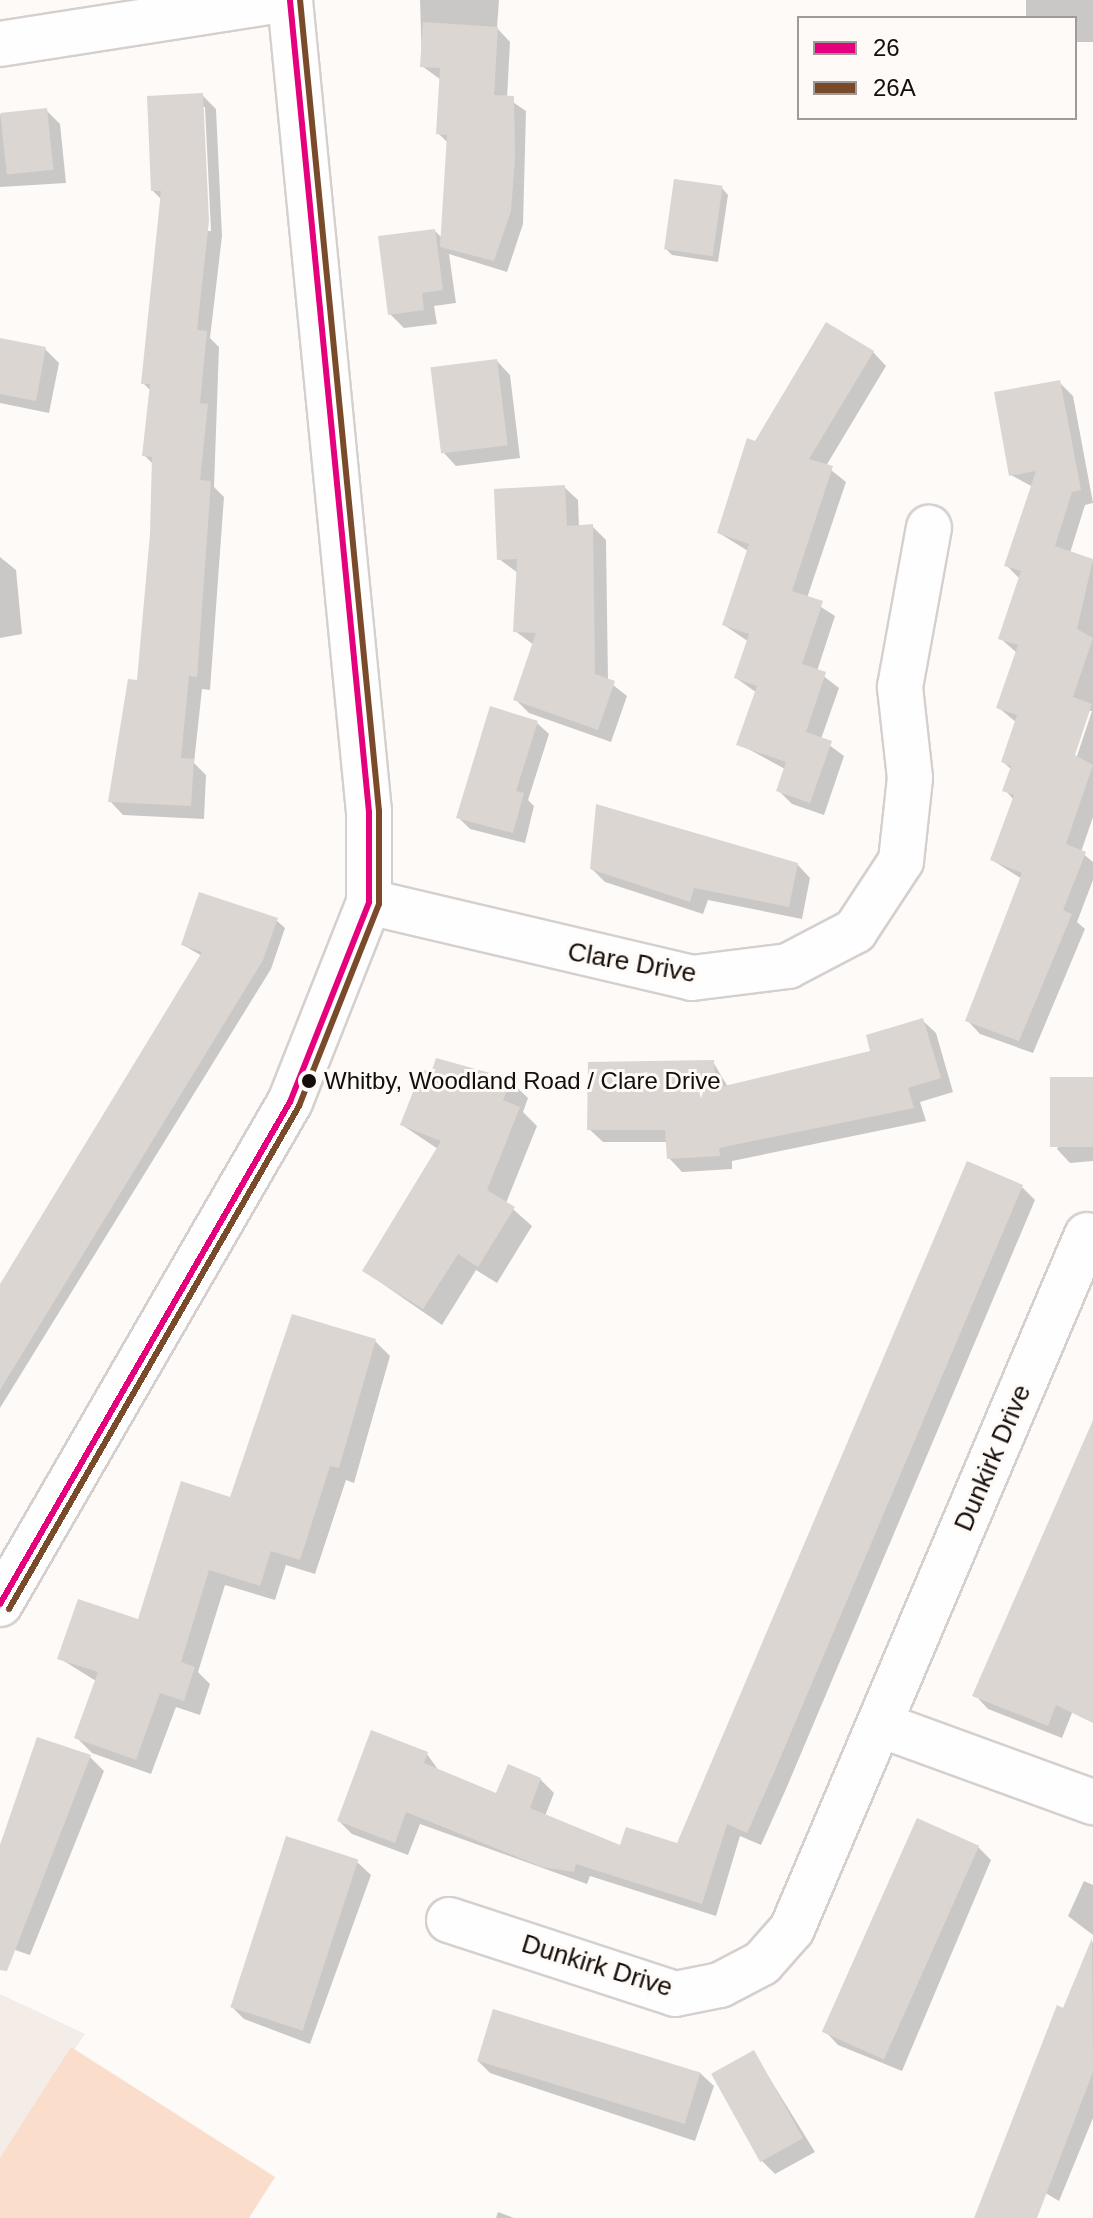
<!DOCTYPE html>
<style>
body{margin:0}
#map{position:relative;width:1093px;height:2218px;overflow:hidden;background:#fdfaf8;font-family:Arial,sans-serif}
div>[style]{position:absolute}
.built>*{inset:0;background:#f3ece7}
.green>*{inset:0;background:#faddca}
.shadow>*{inset:0;background:#0003}
.building>*{inset:0;background:#dbd6d2;transform-origin:0 0}
.roads{filter:drop-shadow(2px 0 #d5d0cd) drop-shadow(-2px 0 #d5d0cd) drop-shadow(0 2px #d5d0cd) drop-shadow(0 -2px #d5d0cd)}
.minor>*{height:44px;margin:-22px;padding:0 22px;transform-origin:22px;border-radius:22px;background:#fffefe}
.bus-1>*{height:6px;margin:-3px;padding:0 3px;transform-origin:3px;border-radius:3px;background:#e5007d}
.bus-2>*{height:6px;margin:-3px;padding:0 3px;transform-origin:3px;border-radius:3px;background:#7a4b2a}
.dots>*{width:22px;height:22px;translate:-50% -50%;box-sizing:border-box;border:4px solid #fefaf7;border-radius:50%}
span{translate:-50% -50%;white-space:nowrap;text-align:center;line-height:1.15;-webkit-text-stroke:6px #fefaf7;paint-order:stroke}
.bus-label{font-size:24px;color:#140d09}
.left{translate:0 -50%;text-align:left}
.street-label{font-size:26px;color:#140d09}
.legend{position:absolute;left:797px;top:16px;width:280px;height:104px;box-sizing:border-box;background:#fefaf7;border:2px solid #a09b98;margin:0;padding:10px 14px;list-style:none;font-size:24px;color:#140d09}
.legend li{display:flex;align-items:center;gap:16px;height:40px}
.legend b{width:40px;border:2px solid #a09b98}
</style>
<div id="map">
<div class="built">
<i style="clip-path:polygon(0 1994px,85px 2034px,0 2158px)"></i>
</div>
<div class="green">
<i style="clip-path:polygon(71px 2047px,275px 2177px,249px 2218px,0 2218px,0 2158px)"></i>
</div>
<div class="shadow">
<i style="clip-path:polygon(420px 0,499px 0,497px 28px,510px 42px,507px 98px,526px 111px,523px 224px,507px 272px,449px 254px,456px 303px,434px 306px,437px 324px,404px 328px,390px 314px,435px 231px,442px 238px,449px 144px,438px 133px,441px 80px,422px 66px)"></i>
<i style="clip-path:polygon(1026px 0,1093px 0,1093px 42px,1075px 42px,1075px 18px,1026px 18px)"></i>
<i style="clip-path:polygon(evenodd,202px 95px,216px 109px,222px 236px,210px 338px,219px 347px,214px 487px,224px 497px,210px 690px,202px 689px,194px 763px,206px 775px,204px 819px,123px 815px,110px 801px,138px 682px,152px 534px,154px 465px,145px 456px,151px 391px,143px 383px,162px 200px,153px 191px,202px 95px,201px 107px,205px 107px,211px 231px,207px 231px,201px 107px)"></i>
<i style="clip-path:polygon(46px 110px,60px 124px,66px 183px,0 187px,0 115px)"></i>
<i style="clip-path:polygon(722px 188px,728px 195px,718px 262px,672px 255px,666px 249px)"></i>
<i style="clip-path:polygon(0 345px,45px 349px,59px 363px,49px 413px,0 403px)"></i>
<i style="clip-path:polygon(873px 352px,886px 366px,826px 466px,846px 482px,807px 598px,835px 616px,817px 671px,839px 688px,821px 739px,844px 756px,824px 815px,792px 804px,778px 790px,785px 769px,739px 744px,757px 693px,736px 678px,749px 642px,724px 625px,748px 551px,719px 533px,756px 443px)"></i>
<i style="clip-path:polygon(497px 361px,510px 375px,520px 458px,456px 466px,443px 452px)"></i>
<i style="clip-path:polygon(evenodd,1059px 382px,1073px 396px,1093px 503px,1085px 505px,1070px 553px,1093px 561px,1093px 817px,1081px 852px,1093px 862px,1093px 880px,1077px 922px,1085px 929px,1033px 1053px,980px 1034px,967px 1020px,1022px 879px,992px 860px,1014px 800px,1005px 790px,1012px 770px,1003px 762px,1017px 723px,999px 708px,1017px 653px,1000px 638px,1020px 579px,1006px 565px,1033px 487px,1011px 475px,1059px 382px,1088px 711px,1092px 711px,1074px 765px,1070px 764px,1088px 711px)"></i>
<i style="clip-path:polygon(564px 487px,578px 500px,579px 527px,592px 526px,606px 540px,608px 681px,627px 696px,611px 742px,529px 713px,516px 700px,534px 645px,515px 631px,518px 573px,499px 559px)"></i>
<i style="clip-path:polygon(0 557px,16px 570px,22px 634px,0 638px)"></i>
<i style="clip-path:polygon(537px 723px,549px 734px,528px 800px,534px 806px,525px 843px,470px 829px,459px 818px)"></i>
<i style="clip-path:polygon(797px 864px,810px 878px,802px 919px,708px 900px,703px 914px,605px 882px,592px 869px)"></i>
<i style="clip-path:polygon(276px 920px,285px 928px,271px 969px,0 1408px,0 1287px,202px 956px,183px 945px)"></i>
<i style="clip-path:polygon(922px 1020px,936px 1033px,953px 1092px,920px 1102px,926px 1121px,732px 1161px,732px 1169px,682px 1172px,669px 1158px,668px 1142px,603px 1142px,589px 1129px,713px 1062px,728px 1087px,873px 1052px)"></i>
<i style="clip-path:polygon(432px 1075px,510px 1081px,528px 1098px,523px 1112px,537px 1126px,506px 1203px,532px 1226px,497px 1283px,476px 1270px,442px 1325px,364px 1271px,438px 1149px,402px 1125px)"></i>
<i style="clip-path:polygon(1093px 1079px,1093px 1161px,1070px 1163px,1057px 1149px)"></i>
<i style="clip-path:polygon(1022px 1187px,1035px 1200px,786px 1789px,761px 1845px,740px 1836px,716px 1916px,590px 1876px,587px 1884px,420px 1824px,408px 1855px,352px 1834px,339px 1821px,427px 1754px,439px 1771px,497px 1795px,540px 1779px,554px 1793px,545px 1816px,622px 1847px,678px 1846px)"></i>
<i style="clip-path:polygon(375px 1341px,390px 1356px,354px 1483px,346px 1480px,315px 1574px,286px 1565px,275px 1600px,225px 1585px,198px 1672px,210px 1684px,200px 1715px,176px 1707px,151px 1774px,92px 1753px,76px 1737px,96px 1681px,59px 1658px,139px 1622px,231px 1499px)"></i>
<i style="clip-path:polygon(1093px 1425px,1093px 1610px,1080px 1693px,1062px 1738px,988px 1709px,975px 1695px)"></i>
<i style="clip-path:polygon(90px 1757px,104px 1771px,30px 1955px,0 1945px,0 1851px)"></i>
<i style="clip-path:polygon(978px 1847px,991px 1860px,902px 2071px,838px 2045px,825px 2031px)"></i>
<i style="clip-path:polygon(357px 1862px,371px 1875px,310px 2044px,244px 2019px,231px 2006px)"></i>
<i style="clip-path:polygon(1084px 1881px,1093px 1885px,1093px 1935px,1068px 1916px)"></i>
<i style="clip-path:polygon(1093px 1941px,1093px 2118px,1059px 2201px,998px 2165px)"></i>
<i style="clip-path:polygon(754px 2053px,815px 2152px,775px 2174px,762px 2161px)"></i>
<i style="clip-path:polygon(477px 2060px,700px 2073px,714px 2086px,695px 2141px,490px 2073px)"></i>
<i style="clip-path:polygon(498px 2212px,514px 2218px,496px 2218px)"></i>
</div>
<div class="building">
<i style="clip-path:polygon(423px 22px,498px 27px,494px 95px,514px 96px,515px 158px,511px 211px,494px 261px,440px 247px,447px 135px,436px 134px,440px 68px,420px 67px)"></i>
<i style="clip-path:polygon(203px 93px,209px 221px,197px 330px,207px 331px,200px 403px,208px 404px,200px 480px,211px 481px,197px 677px,189px 676px,181px 758px,194px 759px,191px 806px,108px 802px,128px 679px,137px 680px,150px 534px,152px 457px,142px 456px,150px 384px,141px 384px,161px 191px,151px 191px,147px 96px)"></i>
<i style="left:47px;top:108px;width:62px;height:47px;rotate:84deg"></i>
<i style="left:674px;top:179px;width:49px;height:71px;rotate:8deg"></i>
<i style="clip-path:polygon(435px 229px,443px 290px,422px 293px,424px 310px,388px 315px,378px 236px)"></i>
<i style="clip-path:polygon(826px 322px,874px 351px,809px 459px,833px 466px,792px 591px,823px 601px,802px 664px,826px 672px,806px 732px,832px 741px,810px 803px,776px 791px,786px 762px,736px 745px,757px 686px,734px 678px,749px 634px,722px 625px,749px 544px,717px 533px,747px 438px,755px 441px)"></i>
<i style="clip-path:polygon(0 338px,46px 347px,36px 401px,0 394px)"></i>
<i style="left:497px;top:359px;width:87px;height:67px;rotate:83deg"></i>
<i style="clip-path:polygon(1060px 380px,1081px 490px,1072px 492px,1055px 546px,1093px 559px,1077px 629px,1093px 638px,1073px 697px,1092px 704px,1075px 755px,1093px 765px,1066px 844px,1086px 852px,1063px 910px,1072px 914px,1019px 1041px,965px 1021px,1022px 873px,990px 860px,1014px 795px,1002px 791px,1011px 766px,1001px 762px,1017px 715px,996px 708px,1018px 645px,998px 639px,1021px 571px,1004px 566px,1036px 471px,1009px 476px,994px 392px)"></i>
<i style="clip-path:polygon(565px 485px,567px 526px,593px 524px,595px 674px,615px 681px,598px 730px,513px 700px,536px 633px,513px 632px,517px 559px,497px 560px,494px 489px)"></i>
<i style="clip-path:polygon(490px 706px,538px 721px,516px 791px,524px 793px,513px 833px,456px 818px)"></i>
<i style="clip-path:polygon(596px 804px,798px 863px,789px 907px,694px 888px,690px 902px,590px 869px)"></i>
<i style="clip-path:polygon(199px 892px,278px 918px,263px 960px,0 1390px,0 1284px,202px 952px,181px 945px)"></i>
<i style="clip-path:polygon(923px 1018px,941px 1078px,908px 1088px,914px 1108px,719px 1148px,720px 1156px,667px 1159px,665px 1130px,587px 1130px,588px 1062px,714px 1060px,716px 1088px,870px 1051px,866px 1035px)"></i>
<i style="clip-path:polygon(436px 1058px,512px 1079px,503px 1100px,520px 1107px,487px 1190px,515px 1207px,478px 1267px,458px 1254px,423px 1309px,362px 1271px,441px 1141px,400px 1125px,422px 1069px,431px 1073px)"></i>
<i style="left:1093px;top:1077px;width:70px;height:43px;rotate:90deg"></i>
<i style="clip-path:polygon(967px 1161px,1023px 1185px,773px 1775px,747px 1833px,727px 1824px,702px 1904px,576px 1864px,574px 1872px,542px 1867px,406px 1812px,395px 1843px,337px 1821px,371px 1730px,428px 1752px,424px 1763px,496px 1793px,508px 1764px,541px 1778px,530px 1808px,620px 1845px,626px 1827px,677px 1843px)"></i>
<i style="clip-path:polygon(292px 1314px,376px 1339px,339px 1468px,330px 1466px,300px 1560px,271px 1551px,260px 1586px,209px 1570px,181px 1662px,195px 1667px,184px 1701px,160px 1693px,136px 1760px,74px 1738px,98px 1672px,57px 1659px,78px 1599px,138px 1619px,181px 1481px,230px 1497px)"></i>
<i style="clip-path:polygon(1093px 1420px,1093px 1723px,1056px 1705px,1048px 1726px,972px 1696px)"></i>
<i style="clip-path:polygon(37px 1737px,91px 1755px,7px 1971px,0 1970px,0 1845px)"></i>
<i style="left:917px;top:1818px;width:68px;height:234px;rotate:24deg"></i>
<i style="left:286px;top:1836px;width:76px;height:180px;rotate:18deg"></i>
<i style="clip-path:polygon(1092px 1938px,1093px 2072px,1037px 2218px,974px 2218px,1057px 2005px,1063px 2008px)"></i>
<i style="left:493px;top:2009px;width:217px;height:54px;rotate:17deg"></i>
<i style="left:754px;top:2050px;width:101px;height:49px;rotate:61deg"></i>
</div>
<div class="roads">
<div class="minor">
<i style="left:0;top:44px;width:285px;rotate:-8.9deg"></i>
<i style="left:369px;top:902px;width:332px;rotate:13.2deg"></i>
<i style="left:692px;top:978px;width:97px;rotate:-7.1deg"></i>
<i style="left:788px;top:966px;width:76px;rotate:-27.6deg"></i>
<i style="left:855px;top:931px;width:84px;rotate:-56.7deg"></i>
<i style="left:901px;top:861px;width:83px;rotate:-83.8deg"></i>
<i style="left:910px;top:778px;width:92px;rotate:-96.3deg"></i>
<i style="left:900px;top:687px;width:162px;rotate:-79.7deg"></i>
<i style="left:0;top:1604px;width:580px;rotate:-59.99deg"></i>
<i style="left:290px;top:1102px;width:215px;rotate:-68.4deg"></i>
<i style="left:369px;top:902px;width:90px;rotate:-90deg"></i>
<i style="left:369px;top:812px;width:816px;rotate:-95.56deg"></i>
<i style="left:881px;top:1725px;width:226px;rotate:20deg"></i>
<i style="left:449px;top:1920px;width:238px;rotate:18.1deg"></i>
<i style="left:675px;top:1994px;width:46px;rotate:-11.3deg"></i>
<i style="left:720px;top:1985px;width:47px;rotate:-27.6deg"></i>
<i style="left:762px;top:1963px;width:45px;rotate:-48.6deg"></i>
<i style="left:792px;top:1929px;width:754px;rotate:-66.97deg"></i>
</div>
</div>
<div class="bus-1">
<i style="left:0;top:1604px;width:580px;rotate:-59.99deg"></i>
<i style="left:290px;top:1102px;width:215px;rotate:-68.4deg"></i>
<i style="left:369px;top:902px;width:90px;rotate:-90deg"></i>
<i style="left:369px;top:812px;width:816px;rotate:-95.56deg"></i>
</div>
<div class="bus-2">
<i style="left:9px;top:1609px;width:581px;rotate:-60.03deg"></i>
<i style="left:299px;top:1106px;width:217px;rotate:-68.4deg"></i>
<i style="left:379px;top:904px;width:93px;rotate:-90deg"></i>
<i style="left:379px;top:811px;width:815px;rotate:-95.56deg"></i>
</div>
<div class="dots">
<i style="left:309px;top:1081px;background:#140d09"></i>
</div>
<div class="bus-label">
<span class="left" style="left:324px;top:1081px">Whitby, Woodland Road / Clare Drive</span>
</div>
<div class="street-label">
<span style="left:632px;top:963px;rotate:10deg">Clare Drive</span>
<span style="left:993px;top:1458px;rotate:-67deg">Dunkirk Drive</span>
<span style="left:597px;top:1966px;rotate:17deg">Dunkirk Drive</span>
</div>
<ul class="legend">
<li><b style="height:10px;background:#e5007d"></b>26</li>
<li><b style="height:10px;background:#7a4b2a"></b>26A</li>
</ul>
</div>
